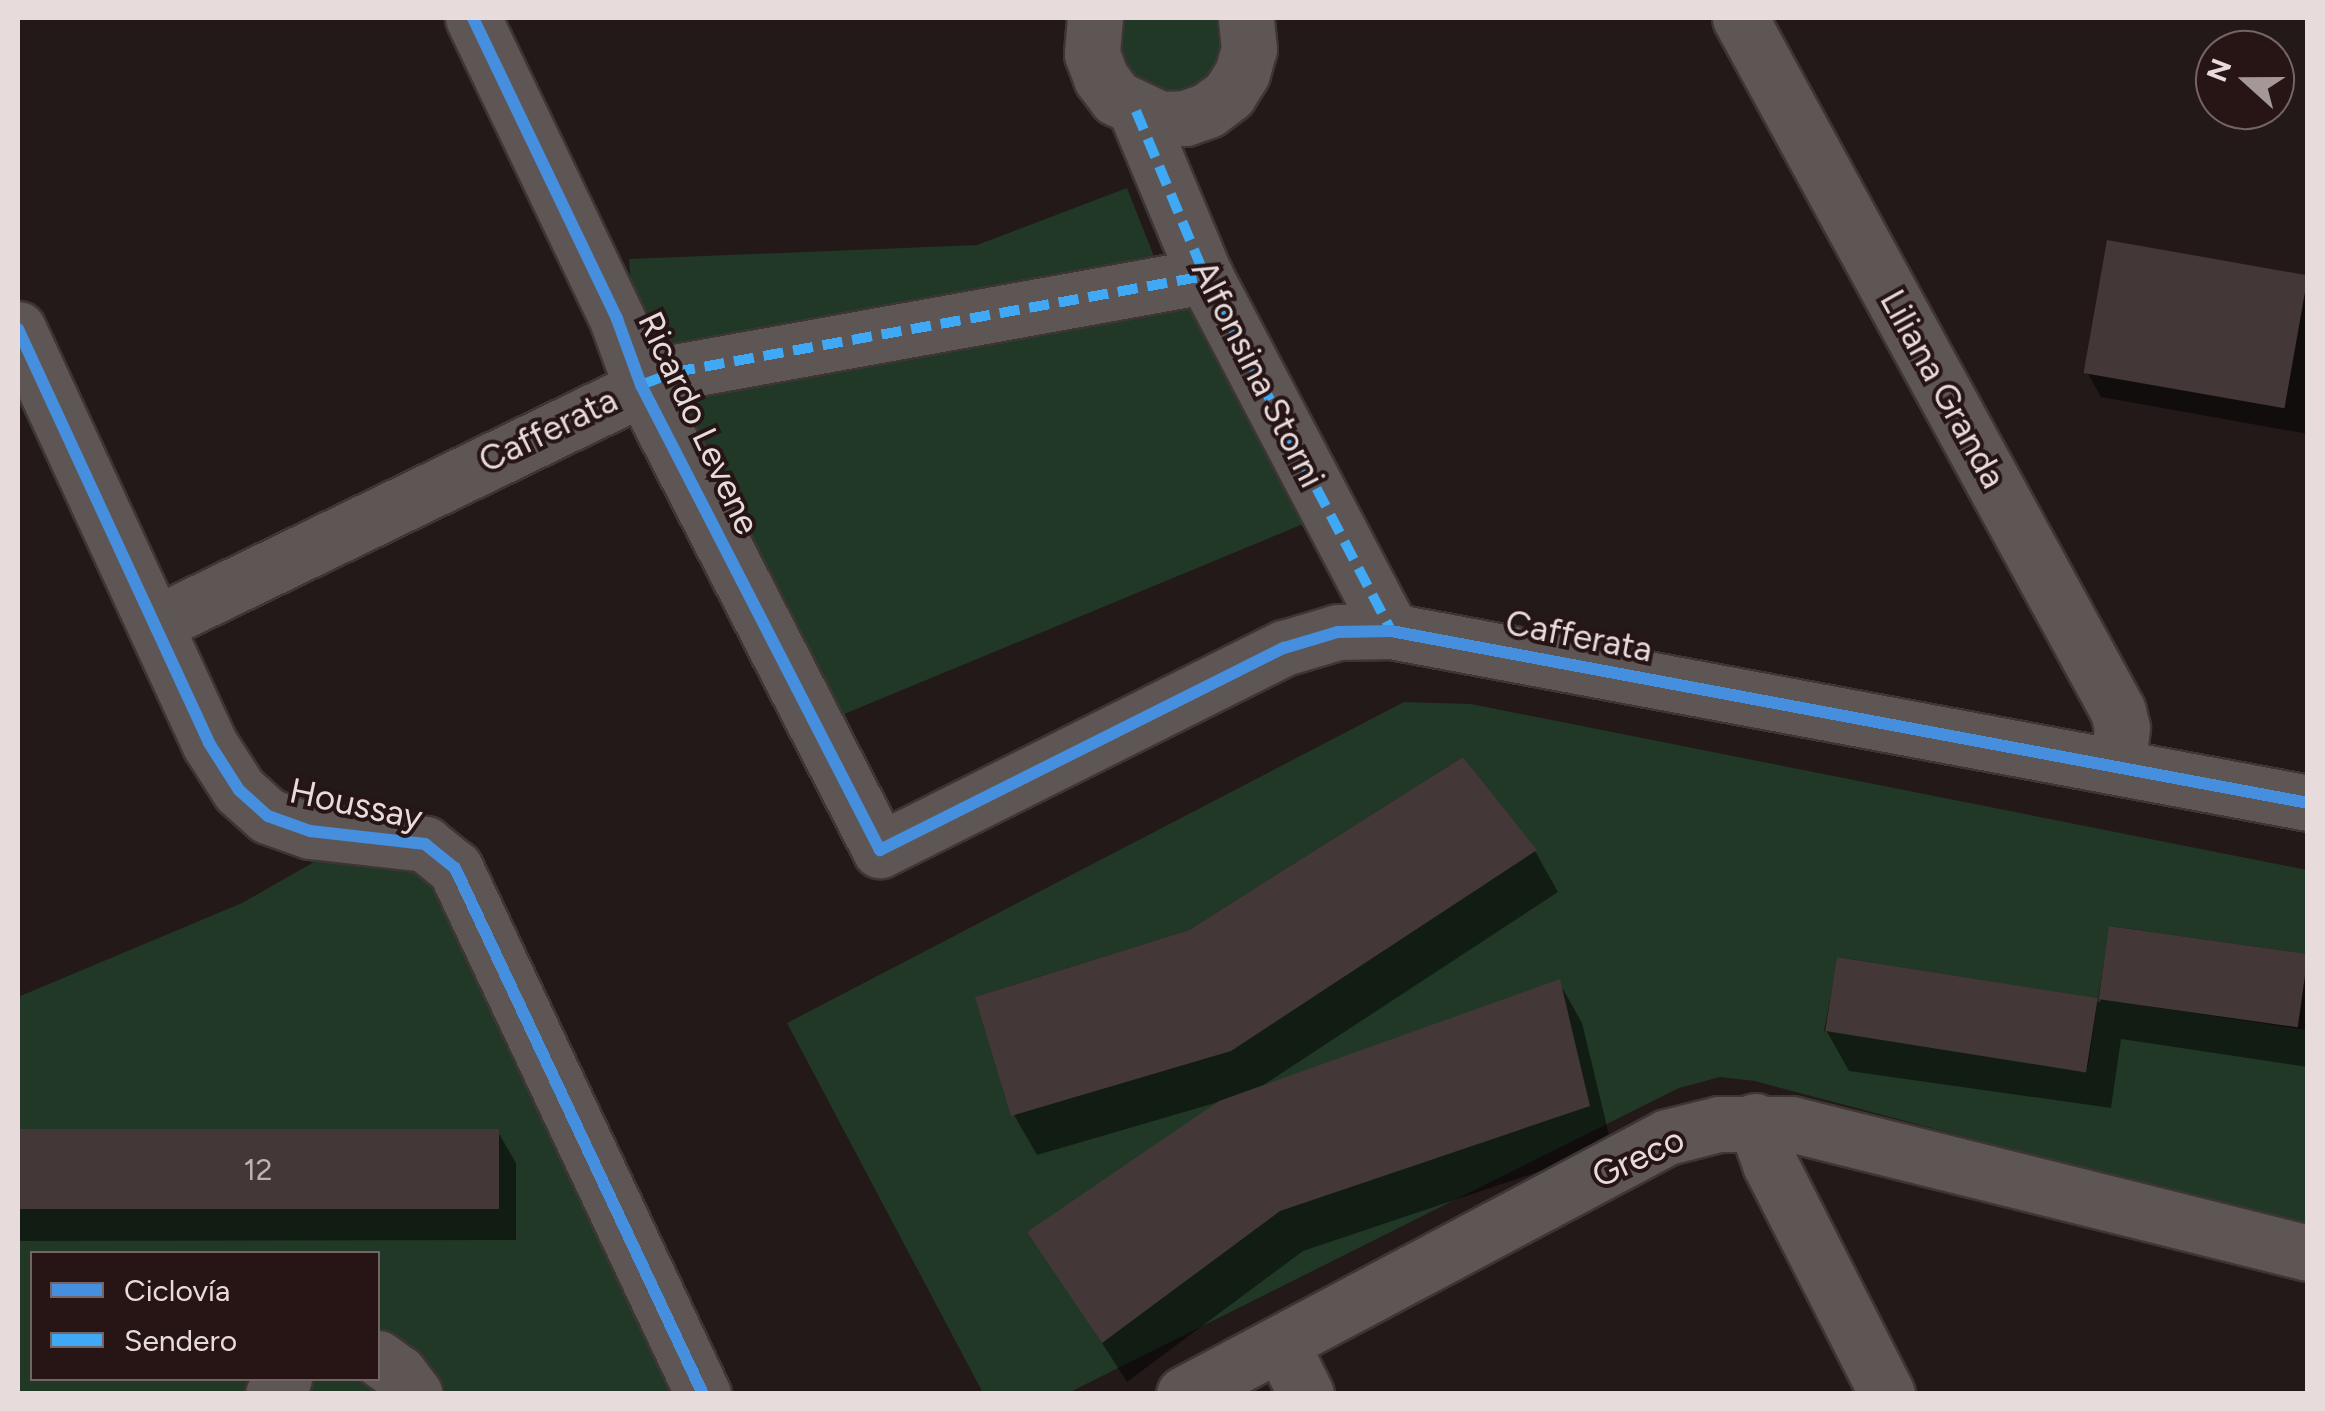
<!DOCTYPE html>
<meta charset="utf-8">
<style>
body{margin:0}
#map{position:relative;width:2325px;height:1411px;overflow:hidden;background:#231919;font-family:Figtree,sans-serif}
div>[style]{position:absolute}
.green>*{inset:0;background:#203825}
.shadow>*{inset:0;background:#0007}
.building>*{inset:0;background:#443737;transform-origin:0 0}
.roads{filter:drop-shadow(2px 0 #3e3535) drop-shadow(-2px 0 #3e3535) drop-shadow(0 2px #3e3535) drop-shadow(0 -2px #3e3535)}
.minor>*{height:55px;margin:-27.5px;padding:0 27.5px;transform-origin:27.5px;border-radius:27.5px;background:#5e5555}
.quiet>*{height:10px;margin-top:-5px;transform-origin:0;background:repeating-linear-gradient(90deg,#3fa9f5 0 20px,transparent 0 30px)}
.cycleway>*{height:12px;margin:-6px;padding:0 6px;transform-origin:6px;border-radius:6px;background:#468fdf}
span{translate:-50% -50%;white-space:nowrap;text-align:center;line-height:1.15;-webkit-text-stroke:8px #271515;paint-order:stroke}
.number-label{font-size:30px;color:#bfb2b2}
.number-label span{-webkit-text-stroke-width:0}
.street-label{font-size:35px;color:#e8dbdb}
.frame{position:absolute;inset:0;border:20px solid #e8dbdb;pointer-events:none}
.legend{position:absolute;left:30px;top:1251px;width:350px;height:130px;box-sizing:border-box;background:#271515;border:2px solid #746464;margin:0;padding:12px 18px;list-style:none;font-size:30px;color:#e8dbdb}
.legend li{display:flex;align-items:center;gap:20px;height:50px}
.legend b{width:50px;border:2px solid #746464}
.north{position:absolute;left:2195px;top:30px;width:100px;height:100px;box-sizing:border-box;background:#271515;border:2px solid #746464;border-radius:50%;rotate:291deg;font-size:28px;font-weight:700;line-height:40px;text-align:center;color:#e8dbdb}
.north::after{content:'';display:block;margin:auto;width:35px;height:45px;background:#a39797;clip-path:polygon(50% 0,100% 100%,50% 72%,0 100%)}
</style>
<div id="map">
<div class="green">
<i style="clip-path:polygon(1110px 18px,1229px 18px,1234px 46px,1203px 95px,1127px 89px)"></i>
<i style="clip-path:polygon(1127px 188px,1157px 264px,661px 358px,635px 335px,629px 259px,977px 245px)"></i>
<i style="clip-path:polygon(1188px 293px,1320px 517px,837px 717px,664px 400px)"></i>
<i style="clip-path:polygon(evenodd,1404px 702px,1471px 704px,2307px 870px,2307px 954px,2110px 926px,2098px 999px,2307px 1030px,2307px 1228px,1755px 1081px,1720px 1077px,1679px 1088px,1068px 1393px,983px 1393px,787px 1023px,1404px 702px,1463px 757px,1536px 850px,975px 997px,1189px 930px,1463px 757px,1404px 702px,1838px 957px,2098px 999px,2088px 1067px,1824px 1031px,1838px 957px)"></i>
<i style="clip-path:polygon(evenodd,321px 858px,418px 864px,449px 891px,680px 1393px,18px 1394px,18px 997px,242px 903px,321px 858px,32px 1254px,378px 1254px,378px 1378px,32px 1378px,32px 1254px)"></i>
</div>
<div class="shadow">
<i style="clip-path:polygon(2308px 278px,2308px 434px,2101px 397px,2087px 372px)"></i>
<i style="clip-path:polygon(1535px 851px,1558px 892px,1262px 1086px,1559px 982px,1582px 1023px,1612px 1147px,1303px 1251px,1127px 1382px,1031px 1232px,1222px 1101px,1037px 1155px,1014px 1115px)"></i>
<i style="clip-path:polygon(2112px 929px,2308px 956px,2308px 1067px,2121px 1039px,2111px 1108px,1849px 1071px,1826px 1030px,1839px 960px,2100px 1002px)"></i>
<i style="clip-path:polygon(498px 1132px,516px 1163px,516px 1240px,18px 1241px,18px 1133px)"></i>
</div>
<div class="building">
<i style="left:2107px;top:240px;width:204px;height:135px;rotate:10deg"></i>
<i style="clip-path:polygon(1463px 757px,1537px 850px,1231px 1051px,1011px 1116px,975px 997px,1189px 930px)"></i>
<i style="left:2109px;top:926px;width:201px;height:74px;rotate:8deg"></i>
<i style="left:1837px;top:957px;width:264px;height:75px;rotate:9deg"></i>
<i style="clip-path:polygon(1560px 979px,1590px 1106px,1280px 1211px,1102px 1343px,1027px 1232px,1219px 1101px)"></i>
<i style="left:499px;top:1129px;width:80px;height:481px;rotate:90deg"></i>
</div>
<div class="roads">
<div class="minor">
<i style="left:473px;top:18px;width:334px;rotate:64.4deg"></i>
<i style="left:617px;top:319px;width:70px;rotate:70deg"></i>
<i style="left:641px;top:385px;width:523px;rotate:62.8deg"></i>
<i style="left:880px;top:850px;width:452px;rotate:-26.6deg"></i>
<i style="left:1284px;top:648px;width:56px;rotate:-16.5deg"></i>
<i style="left:1338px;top:632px;width:53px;rotate:-1.1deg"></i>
<i style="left:1391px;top:631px;width:933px;rotate:10.62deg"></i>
<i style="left:1095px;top:18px;width:36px;rotate:95deg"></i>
<i style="left:1092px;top:54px;width:26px;rotate:69deg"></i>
<i style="left:1101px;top:78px;width:25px;rotate:53deg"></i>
<i style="left:1116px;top:98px;width:49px;rotate:25.5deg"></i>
<i style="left:1160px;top:119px;width:25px;rotate:-2deg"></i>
<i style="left:1185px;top:118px;width:24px;rotate:-19deg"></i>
<i style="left:1208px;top:110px;width:26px;rotate:-37deg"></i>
<i style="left:1229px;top:94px;width:25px;rotate:-58deg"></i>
<i style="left:1242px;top:73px;width:25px;rotate:-74deg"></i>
<i style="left:1249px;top:49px;width:31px;rotate:-96deg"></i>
<i style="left:1740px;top:18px;width:789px;rotate:61.39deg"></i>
<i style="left:2118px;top:711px;width:17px;rotate:77deg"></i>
<i style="left:2122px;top:728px;width:39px;rotate:97deg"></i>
<i style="left:1136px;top:111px;width:179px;rotate:67.3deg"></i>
<i style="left:1205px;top:276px;width:401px;rotate:62.3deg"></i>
<i style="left:18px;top:329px;width:456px;rotate:65.2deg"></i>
<i style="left:209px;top:743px;width:56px;rotate:57.4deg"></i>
<i style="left:239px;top:790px;width:39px;rotate:42deg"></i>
<i style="left:268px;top:816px;width:45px;rotate:19.7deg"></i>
<i style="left:310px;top:831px;width:116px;rotate:6.4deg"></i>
<i style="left:425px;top:844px;width:38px;rotate:39deg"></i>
<i style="left:455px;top:868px;width:582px;rotate:64.76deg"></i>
<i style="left:155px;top:624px;width:578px;rotate:-25.86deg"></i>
<i style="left:675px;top:372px;width:539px;rotate:-10.27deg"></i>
<i style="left:1755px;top:1121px;width:46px;rotate:70.8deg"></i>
<i style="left:1770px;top:1164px;width:258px;rotate:63deg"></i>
<i style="left:1281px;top:1344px;width:56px;rotate:63.4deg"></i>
<i style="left:378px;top:1358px;width:26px;rotate:36deg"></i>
<i style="left:399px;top:1373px;width:26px;rotate:53deg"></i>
<i style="left:273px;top:1394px;width:19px;rotate:-55deg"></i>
<i style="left:1184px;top:1394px;width:547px;rotate:-28.02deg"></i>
<i style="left:1667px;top:1137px;width:54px;rotate:-14deg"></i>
<i style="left:1719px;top:1124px;width:72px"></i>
<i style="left:1791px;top:1124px;width:533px;rotate:14.01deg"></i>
</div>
</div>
<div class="quiet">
<i style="left:1136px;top:111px;width:179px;rotate:67.3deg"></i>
<i style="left:1205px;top:276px;width:401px;rotate:62.3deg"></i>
<i style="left:645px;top:393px;width:9px;rotate:-117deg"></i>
<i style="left:641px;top:385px;width:36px;rotate:-21deg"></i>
<i style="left:675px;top:372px;width:539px;rotate:-10.27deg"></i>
</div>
<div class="cycleway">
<i style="left:473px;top:18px;width:334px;rotate:64.4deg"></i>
<i style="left:617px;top:319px;width:70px;rotate:70deg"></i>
<i style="left:641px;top:385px;width:523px;rotate:62.8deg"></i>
<i style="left:880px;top:850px;width:452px;rotate:-26.6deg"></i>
<i style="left:1284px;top:648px;width:56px;rotate:-16.5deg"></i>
<i style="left:1338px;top:632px;width:53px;rotate:-1.1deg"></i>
<i style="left:1391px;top:631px;width:933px;rotate:10.62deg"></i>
<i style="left:18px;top:329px;width:456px;rotate:65.2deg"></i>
<i style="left:209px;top:743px;width:56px;rotate:57.4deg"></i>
<i style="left:239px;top:790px;width:39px;rotate:42deg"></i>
<i style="left:268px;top:816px;width:45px;rotate:19.7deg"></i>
<i style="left:310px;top:831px;width:116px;rotate:6.4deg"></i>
<i style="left:425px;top:844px;width:38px;rotate:39deg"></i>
<i style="left:455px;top:868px;width:582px;rotate:64.76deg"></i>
</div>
<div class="number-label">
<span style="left:258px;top:1170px">12</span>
</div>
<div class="street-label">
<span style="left:1258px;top:374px;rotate:63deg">Alfonsina Storni</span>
<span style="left:1943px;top:389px;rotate:61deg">Liliana Granda</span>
<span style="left:699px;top:423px;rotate:65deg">Ricardo Levene</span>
<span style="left:548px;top:430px;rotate:-26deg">Cafferata</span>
<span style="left:1579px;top:636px;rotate:11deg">Cafferata</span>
<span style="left:356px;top:804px;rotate:12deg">Houssay</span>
<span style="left:1638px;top:1157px;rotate:-25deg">Greco</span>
</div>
<div class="frame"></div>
<ul class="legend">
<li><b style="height:12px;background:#468fdf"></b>Ciclovía</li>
<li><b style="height:12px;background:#3fa9f5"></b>Sendero</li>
</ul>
<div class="north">N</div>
</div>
